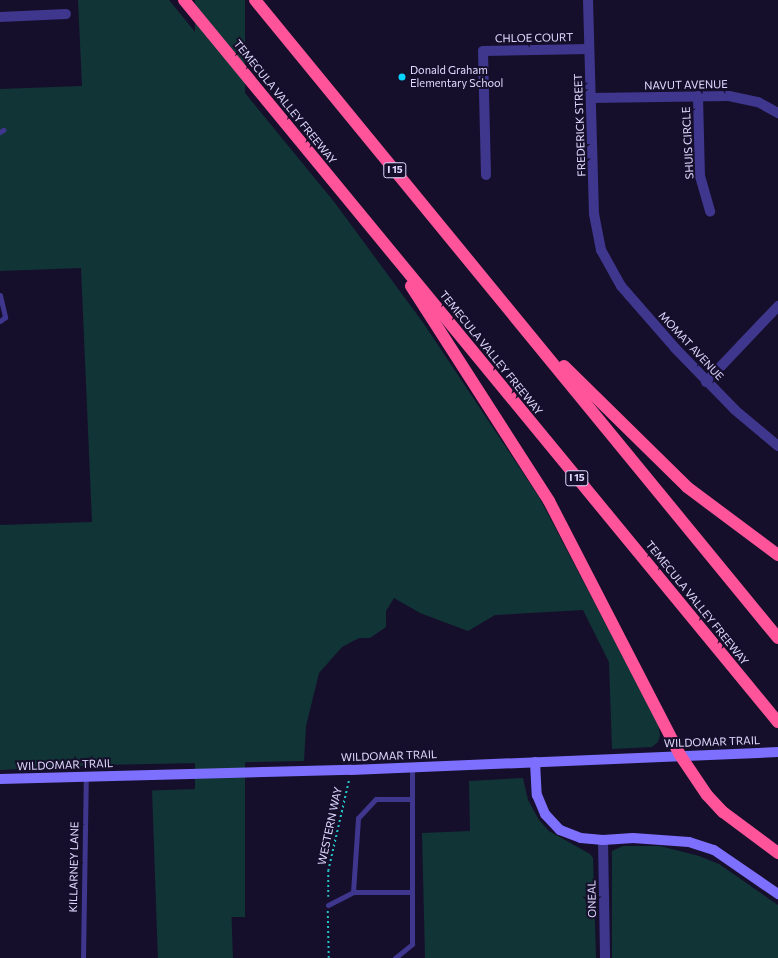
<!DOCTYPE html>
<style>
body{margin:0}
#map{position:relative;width:778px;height:958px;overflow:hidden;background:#160f2b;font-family:Commissioner,sans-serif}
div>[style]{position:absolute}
.green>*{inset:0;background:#113536;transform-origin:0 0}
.path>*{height:1.5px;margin-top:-0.75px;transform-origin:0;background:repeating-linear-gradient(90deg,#26c4c6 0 2px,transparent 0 5px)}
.lane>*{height:5px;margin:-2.5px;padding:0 2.5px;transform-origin:2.5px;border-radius:2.5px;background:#3f368e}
.street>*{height:10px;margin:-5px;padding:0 5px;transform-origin:5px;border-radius:5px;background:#3f368e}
.secondary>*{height:10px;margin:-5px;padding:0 5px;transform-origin:5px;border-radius:5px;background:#7e70ff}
.highway>*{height:12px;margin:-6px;padding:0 6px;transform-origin:6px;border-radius:6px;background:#ff549a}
.dots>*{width:11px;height:11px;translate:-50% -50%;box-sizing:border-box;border:2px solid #160f2b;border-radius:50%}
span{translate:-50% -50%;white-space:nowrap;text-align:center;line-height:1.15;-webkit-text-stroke:4px #160f2b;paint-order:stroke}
.shield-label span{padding:1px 3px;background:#160f2b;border:1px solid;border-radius:3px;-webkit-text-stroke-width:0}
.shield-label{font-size:10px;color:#e0d9ff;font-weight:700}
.street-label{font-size:11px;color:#e0d9ff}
.poi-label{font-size:11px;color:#e0d9ff}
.left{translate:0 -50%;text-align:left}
</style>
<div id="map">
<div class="green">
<i style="clip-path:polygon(78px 0,169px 0,335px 203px,424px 324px,539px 497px,658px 724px,660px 735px,658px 742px,652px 747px,612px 749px,609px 662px,583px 610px,495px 615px,468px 631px,420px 613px,394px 598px,386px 611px,386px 627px,370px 638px,359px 638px,342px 647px,319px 673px,306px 726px,304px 761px,99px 765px,0 770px,0 525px,92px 522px,81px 268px,0 271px,0 89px,82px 86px)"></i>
<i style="left:195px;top:0;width:50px;height:917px"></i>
<i style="clip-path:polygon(523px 778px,528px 800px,539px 820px,549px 831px,590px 854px,593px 858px,596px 958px,425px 958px,422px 833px,470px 831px,469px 781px)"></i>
<i style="left:227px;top:788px;width:170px;height:75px;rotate:88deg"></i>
<i style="clip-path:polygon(623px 846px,660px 846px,699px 856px,719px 864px,778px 905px,778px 958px,612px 958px,612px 851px)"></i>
</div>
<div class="path">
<i style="left:328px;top:897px;width:26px;rotate:-90deg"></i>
<i style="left:328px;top:871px;width:94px;rotate:-77.1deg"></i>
<i style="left:328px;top:911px;width:47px;rotate:88.8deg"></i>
</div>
<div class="lane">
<i style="left:0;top:132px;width:4px;rotate:-34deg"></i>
<i style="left:0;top:295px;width:23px;rotate:77deg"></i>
<i style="left:5px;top:317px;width:6px;rotate:141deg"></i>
<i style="left:353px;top:892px;width:74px;rotate:-86.1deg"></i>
<i style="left:358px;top:818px;width:26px;rotate:-47deg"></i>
<i style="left:376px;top:799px;width:36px"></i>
<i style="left:328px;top:905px;width:28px;rotate:-27deg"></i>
<i style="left:353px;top:892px;width:59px"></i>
<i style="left:83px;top:958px;width:182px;rotate:-89.1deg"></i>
<i style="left:395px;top:958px;width:22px;rotate:-39deg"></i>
<i style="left:412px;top:944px;width:177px;rotate:-90deg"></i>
</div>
<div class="street">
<i style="left:588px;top:0;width:214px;rotate:88.4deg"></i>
<i style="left:594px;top:214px;width:37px;rotate:79deg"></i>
<i style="left:601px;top:250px;width:41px;rotate:60.9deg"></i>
<i style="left:621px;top:286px;width:82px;rotate:48.9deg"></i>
<i style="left:675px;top:348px;width:86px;rotate:45.9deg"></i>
<i style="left:735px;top:410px;width:56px;rotate:39.9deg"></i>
<i style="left:0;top:17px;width:66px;rotate:-2.6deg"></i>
<i style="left:698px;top:96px;width:80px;rotate:88.6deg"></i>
<i style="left:700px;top:176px;width:37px;rotate:74deg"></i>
<i style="left:591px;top:98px;width:138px;rotate:-0.8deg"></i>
<i style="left:729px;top:96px;width:30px;rotate:12deg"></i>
<i style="left:758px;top:102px;width:23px;rotate:29deg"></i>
<i style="left:486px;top:175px;width:124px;rotate:-91.4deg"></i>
<i style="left:483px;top:51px;width:106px;rotate:-1.1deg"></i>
<i style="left:706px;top:382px;width:105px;rotate:-46.5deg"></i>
<i style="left:603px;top:840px;width:118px;rotate:89deg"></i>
</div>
<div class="secondary">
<i style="left:535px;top:762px;width:33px;rotate:87deg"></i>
<i style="left:537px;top:795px;width:21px;rotate:67deg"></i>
<i style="left:545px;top:814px;width:22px;rotate:47deg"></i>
<i style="left:560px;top:830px;width:22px;rotate:21deg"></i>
<i style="left:581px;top:838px;width:22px;rotate:5deg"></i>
<i style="left:603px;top:840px;width:30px;rotate:-4deg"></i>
<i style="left:633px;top:838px;width:56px;rotate:4.1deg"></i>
<i style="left:689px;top:842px;width:26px;rotate:18deg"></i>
<i style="left:714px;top:850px;width:78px;rotate:34.5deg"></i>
<i style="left:0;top:779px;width:351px;rotate:-1.5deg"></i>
<i style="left:351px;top:770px;width:427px;rotate:-2.4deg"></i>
</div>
<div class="highway">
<i style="left:184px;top:0;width:935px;rotate:50.56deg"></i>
<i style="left:255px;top:0;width:825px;rotate:50.66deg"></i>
<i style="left:411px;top:286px;width:255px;rotate:57.3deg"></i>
<i style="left:549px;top:501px;width:286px;rotate:62.7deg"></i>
<i style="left:680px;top:755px;width:48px;rotate:56deg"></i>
<i style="left:707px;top:795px;width:23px;rotate:47deg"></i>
<i style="left:723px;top:812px;width:69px;rotate:36.7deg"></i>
<i style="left:564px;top:366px;width:173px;rotate:44.5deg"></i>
<i style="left:687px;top:487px;width:114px;rotate:36.8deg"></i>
</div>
<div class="dots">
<i style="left:402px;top:77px;background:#05d4ff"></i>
</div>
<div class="shield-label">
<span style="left:395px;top:170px">I 15</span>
<span style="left:577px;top:478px">I 15</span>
</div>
<div class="street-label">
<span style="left:534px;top:38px;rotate:-1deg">CHLOE COURT</span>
<span style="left:686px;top:85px;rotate:-1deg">NAVUT AVENUE</span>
<span style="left:285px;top:102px;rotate:51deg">TEMECULA VALLEY FREEWAY</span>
<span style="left:580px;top:125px;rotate:-92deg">FREDERICK STREET</span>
<span style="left:688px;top:143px;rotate:-93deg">SHUIS CIRCLE</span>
<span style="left:691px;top:346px;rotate:47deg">MOMAT AVENUE</span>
<span style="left:491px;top:353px;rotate:51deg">TEMECULA VALLEY FREEWAY</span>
<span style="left:697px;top:603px;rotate:51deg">TEMECULA VALLEY FREEWAY</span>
<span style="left:712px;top:742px;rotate:-2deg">WILDOMAR TRAIL</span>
<span style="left:389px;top:756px;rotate:-2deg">WILDOMAR TRAIL</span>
<span style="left:65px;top:765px;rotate:-2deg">WILDOMAR TRAIL</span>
<span style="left:330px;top:826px;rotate:-78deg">WESTERN WAY</span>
<span style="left:74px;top:867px;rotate:-89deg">KILLARNEY LANE</span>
<span style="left:592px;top:899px;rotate:-91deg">ONEAL</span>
</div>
<div class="poi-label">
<span class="left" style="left:410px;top:77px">Donald Graham<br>Elementary School</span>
</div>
</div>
